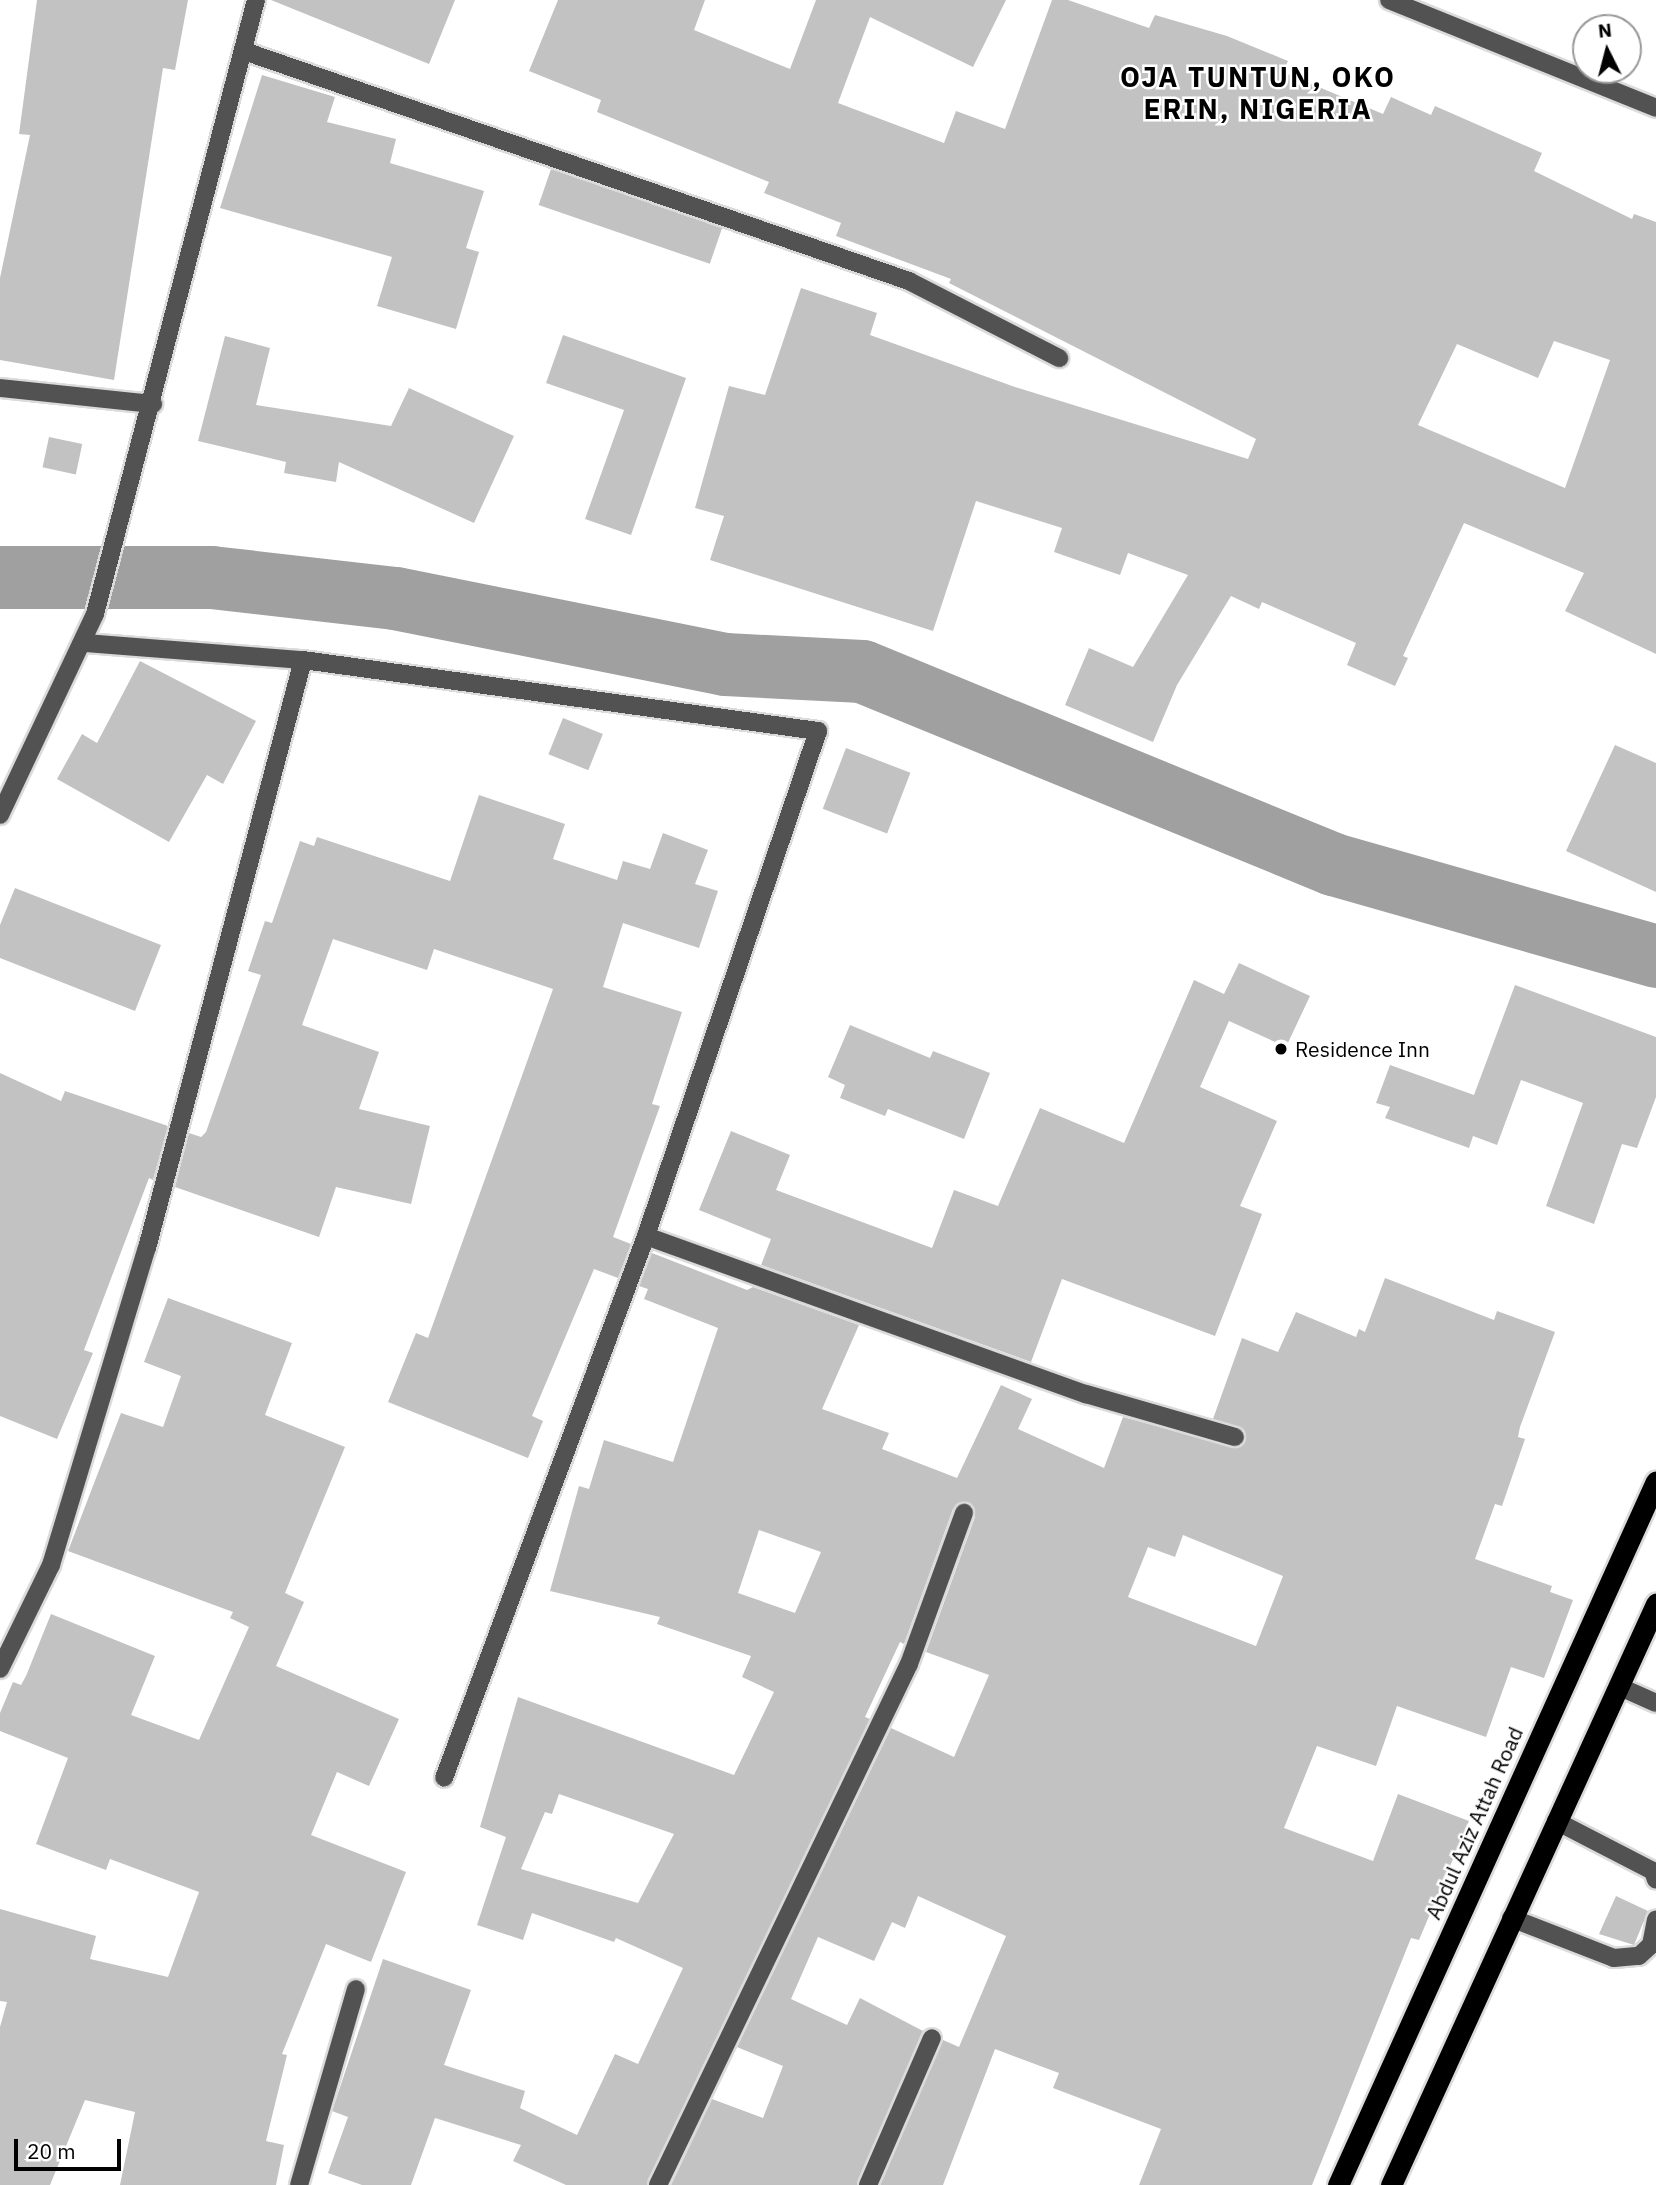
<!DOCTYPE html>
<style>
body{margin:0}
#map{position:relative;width:1656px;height:2185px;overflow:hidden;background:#fff;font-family:"IBM Plex Sans",sans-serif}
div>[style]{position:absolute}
.river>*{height:63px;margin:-31.5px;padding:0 31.5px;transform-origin:31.5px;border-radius:31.5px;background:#a0a0a0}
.building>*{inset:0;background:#c2c2c2;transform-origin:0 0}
.roads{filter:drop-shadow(2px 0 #dbdbdb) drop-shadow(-2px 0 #dbdbdb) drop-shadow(0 2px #dbdbdb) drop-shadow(0 -2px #dbdbdb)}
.minor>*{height:18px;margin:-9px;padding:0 9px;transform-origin:9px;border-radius:9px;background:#525252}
.highway>*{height:21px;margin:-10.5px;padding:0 10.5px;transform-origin:10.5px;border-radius:10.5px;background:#000}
.dots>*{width:19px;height:19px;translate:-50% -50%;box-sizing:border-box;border:4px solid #fff;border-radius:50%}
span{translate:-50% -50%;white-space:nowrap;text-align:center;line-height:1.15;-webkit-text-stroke:5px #fff;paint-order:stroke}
.poi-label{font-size:21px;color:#000}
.left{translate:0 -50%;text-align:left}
.street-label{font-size:21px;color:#000}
.district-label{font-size:28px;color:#000;font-weight:700;letter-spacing:2px}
.north{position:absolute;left:1572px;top:14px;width:70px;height:70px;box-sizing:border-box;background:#fff;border:2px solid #999;border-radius:50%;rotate:354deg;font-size:19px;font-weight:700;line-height:28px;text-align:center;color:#000}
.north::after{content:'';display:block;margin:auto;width:24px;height:32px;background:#000;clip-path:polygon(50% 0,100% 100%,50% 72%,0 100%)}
.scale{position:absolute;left:14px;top:2139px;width:107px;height:32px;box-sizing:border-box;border:4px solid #000;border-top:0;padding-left:9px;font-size:21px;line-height:24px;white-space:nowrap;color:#000;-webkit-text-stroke:5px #fff;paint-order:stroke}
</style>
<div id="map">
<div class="river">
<i style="left:0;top:577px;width:211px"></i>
<i style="left:211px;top:577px;width:185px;rotate:6.5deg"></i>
<i style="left:395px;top:598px;width:337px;rotate:11.3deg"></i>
<i style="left:725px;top:664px;width:137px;rotate:2.9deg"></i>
<i style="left:862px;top:671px;width:509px;rotate:22.28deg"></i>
<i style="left:1333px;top:864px;width:336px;rotate:15.9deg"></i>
</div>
<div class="building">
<i style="clip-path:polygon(37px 0,188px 0,175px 70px,163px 68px,114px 380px,0 360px,0 278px,30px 135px,19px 134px)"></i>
<i style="clip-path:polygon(271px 0,455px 0,429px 64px)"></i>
<i style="clip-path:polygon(evenodd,558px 0,705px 0,694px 30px,790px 69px,816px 0,1006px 0,973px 67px,870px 17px,838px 103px,944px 143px,956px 111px,1005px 129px,1052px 0,1068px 0,1149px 28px,1155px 15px,1227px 36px,1288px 61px,1283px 72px,1383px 114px,1391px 97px,1431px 115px,1435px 106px,1542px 153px,1534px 171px,1632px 219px,1634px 214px,1656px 222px,1656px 654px,1565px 611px,1584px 573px,1464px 523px,1403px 656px,1408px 658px,1395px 686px,1347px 665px,1356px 643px,1262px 602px,1259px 609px,1231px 596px,1177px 685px,1153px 742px,1065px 705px,1089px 648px,1133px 667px,1188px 575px,1128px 553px,1120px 575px,1054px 552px,1062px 528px,976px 501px,933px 631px,710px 560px,724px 516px,695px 508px,729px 386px,765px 395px,801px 288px,877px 313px,870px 335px,1015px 387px,1248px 459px,1256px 439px,949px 283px,951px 279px,836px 236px,841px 223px,764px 193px,769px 182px,597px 112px,601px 100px,529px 71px,558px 0,1554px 341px,1610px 360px,1565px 488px,1418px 425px,1457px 344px,1538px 378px,1554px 341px)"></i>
<i style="clip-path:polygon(262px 75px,335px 97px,327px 122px,396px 139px,390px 163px,484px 191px,466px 248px,479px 252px,456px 329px,377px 306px,392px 257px,220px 208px)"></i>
<i style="left:551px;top:169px;width:181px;height:38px;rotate:19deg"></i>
<i style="clip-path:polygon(563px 335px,686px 378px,631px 535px,585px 519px,624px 410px,546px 383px)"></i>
<i style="clip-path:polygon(225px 336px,270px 348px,256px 405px,391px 426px,409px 388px,514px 436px,474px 523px,339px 462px,336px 482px,284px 473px,286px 462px,198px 441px)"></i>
<i style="left:49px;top:437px;width:34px;height:31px;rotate:12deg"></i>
<i style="clip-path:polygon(140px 661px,256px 721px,223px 784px,207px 775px,169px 842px,57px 779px,82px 734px,97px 743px)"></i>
<i style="left:563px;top:718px;width:43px;height:39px;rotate:22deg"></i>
<i style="clip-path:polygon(1615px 745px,1656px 763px,1656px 892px,1566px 851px)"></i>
<i style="left:846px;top:748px;width:69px;height:65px;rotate:21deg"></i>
<i style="clip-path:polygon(479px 795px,565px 824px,553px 859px,617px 880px,623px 861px,650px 869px,663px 833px,708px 850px,695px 884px,718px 891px,699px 948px,623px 923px,603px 987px,682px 1012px,652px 1104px,660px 1106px,613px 1237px,631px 1244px,618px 1278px,594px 1269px,532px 1416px,543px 1421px,528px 1458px,388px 1402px,416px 1333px,428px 1338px,553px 989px,434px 949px,427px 970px,333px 939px,302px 1025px,379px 1052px,359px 1109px,430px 1126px,411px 1204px,336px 1187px,319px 1237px,175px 1187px,189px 1133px,201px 1137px,206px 1132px,261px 975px,248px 971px,265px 921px,272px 923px,300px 841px,314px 846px,317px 837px,450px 881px)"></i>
<i style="clip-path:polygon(15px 888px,161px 945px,135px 1011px,0 958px,0 925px)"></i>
<i style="clip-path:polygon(1239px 963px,1310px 996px,1286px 1047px,1229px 1021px,1200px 1087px,1277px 1121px,1240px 1206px,1262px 1214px,1215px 1336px,1062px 1279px,1031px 1362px,761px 1265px,771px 1239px,699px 1210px,731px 1131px,790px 1155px,776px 1190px,932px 1248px,954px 1190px,998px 1206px,1040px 1108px,1124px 1143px,1194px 980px,1224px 994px)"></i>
<i style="clip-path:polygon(1515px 985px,1656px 1037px,1656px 1097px,1637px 1148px,1622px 1144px,1594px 1224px,1546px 1206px,1583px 1103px,1521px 1080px,1497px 1145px,1473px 1136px,1469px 1148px,1385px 1118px,1390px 1107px,1376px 1103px,1390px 1065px,1474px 1095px)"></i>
<i style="clip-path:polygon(850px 1025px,930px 1058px,933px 1051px,990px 1073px,964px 1139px,888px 1109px,885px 1116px,840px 1098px,845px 1085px,828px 1077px)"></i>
<i style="clip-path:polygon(0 1073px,61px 1101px,65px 1091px,168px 1126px,153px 1180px,149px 1178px,84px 1350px,93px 1353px,57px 1439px,0 1416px)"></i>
<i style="clip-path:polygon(evenodd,652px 1253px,747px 1290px,753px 1287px,859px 1325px,822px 1409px,889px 1433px,882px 1449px,957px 1478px,1001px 1385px,1032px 1399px,1018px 1429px,1104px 1468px,1123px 1417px,1238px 1448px,1246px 1439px,1244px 1430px,1213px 1419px,1242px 1338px,1278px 1352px,1296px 1312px,1356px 1337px,1359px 1329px,1365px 1332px,1385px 1278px,1494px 1320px,1497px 1311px,1555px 1332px,1520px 1427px,1518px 1437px,1525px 1439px,1502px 1506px,1495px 1504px,1475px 1559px,1552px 1586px,1550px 1592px,1573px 1600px,1544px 1678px,1511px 1667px,1486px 1737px,1397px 1706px,1376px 1766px,1317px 1746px,1284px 1828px,1373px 1861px,1398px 1794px,1469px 1821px,1419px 1940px,1411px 1938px,1312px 2185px,1139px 2185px,1161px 2129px,1053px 2088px,1059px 2073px,995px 2049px,943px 2185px,880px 2185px,943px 2040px,959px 2047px,1006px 1936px,918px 1896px,905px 1928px,892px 1922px,874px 1961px,818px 1937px,791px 1999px,847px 2025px,860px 1998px,923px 2031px,857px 2185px,671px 2185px,712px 2099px,763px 2118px,783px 2066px,737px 2047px,891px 1728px,954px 1757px,989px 1675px,926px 1652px,975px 1517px,973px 1506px,963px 1502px,953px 1509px,904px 1644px,900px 1642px,865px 1717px,870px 1719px,647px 2185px,566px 2185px,513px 2161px,521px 2145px,435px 2118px,411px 2185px,362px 2185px,328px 2173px,348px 2117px,332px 2111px,383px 1959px,471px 1990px,444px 2065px,525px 2091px,520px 2108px,577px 2135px,615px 2054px,638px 2064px,683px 1968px,616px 1938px,614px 1942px,532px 1913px,523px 1940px,477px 1925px,506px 1837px,480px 1827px,518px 1697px,734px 1775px,774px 1692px,742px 1677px,751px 1656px,657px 1624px,660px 1617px,550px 1591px,579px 1486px,589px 1489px,604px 1440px,673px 1462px,718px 1328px,644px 1299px,648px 1289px,639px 1286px,652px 1253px,759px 1530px,821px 1552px,795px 1613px,738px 1593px,759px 1530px,652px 1253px,1183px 1535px,1283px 1576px,1256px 1646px,1128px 1597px,1148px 1547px,1175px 1557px,1183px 1535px,652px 1253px,559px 1794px,674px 1834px,638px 1903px,521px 1869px,545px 1812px,552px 1814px,559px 1794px)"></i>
<i style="clip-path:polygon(168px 1298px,292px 1343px,265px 1415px,345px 1447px,285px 1593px,304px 1602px,276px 1666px,399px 1719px,369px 1786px,337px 1772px,311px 1835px,406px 1872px,371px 1962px,326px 1944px,282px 2054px,287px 2055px,266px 2141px,284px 2145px,276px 2185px,120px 2185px,135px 2112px,85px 2100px,50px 2185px,0 2185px,0 2027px,7px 2002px,0 2001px,0 1909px,96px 1936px,90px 1959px,168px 1977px,199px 1892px,110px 1859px,106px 1870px,36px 1844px,68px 1758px,0 1731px,0 1713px,13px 1682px,21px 1685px,26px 1676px,51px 1614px,155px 1656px,131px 1715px,199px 1740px,249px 1627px,230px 1618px,233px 1612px,68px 1551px,121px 1413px,163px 1427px,181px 1376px,144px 1362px)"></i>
<i style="clip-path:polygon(1616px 1896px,1648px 1911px,1634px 1945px,1599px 1934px)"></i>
</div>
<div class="roads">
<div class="minor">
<i style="left:1389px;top:0;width:288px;rotate:22deg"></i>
<i style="left:244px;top:51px;width:704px;rotate:19.08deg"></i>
<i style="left:909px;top:281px;width:169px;rotate:27.2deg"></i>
<i style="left:0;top:388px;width:154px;rotate:6deg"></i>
<i style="left:85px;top:643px;width:219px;rotate:4.5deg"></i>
<i style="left:303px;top:660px;width:520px;rotate:7.85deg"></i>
<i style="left:818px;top:731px;width:533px;rotate:108.81deg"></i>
<i style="left:646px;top:1236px;width:578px;rotate:110.44deg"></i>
<i style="left:0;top:815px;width:222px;rotate:-64.7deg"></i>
<i style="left:95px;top:614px;width:635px;rotate:-75.31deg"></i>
<i style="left:646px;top:1236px;width:468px;rotate:19.8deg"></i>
<i style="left:1086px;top:1394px;width:155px;rotate:16.1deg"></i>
<i style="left:0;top:1669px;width:116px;rotate:-63.9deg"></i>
<i style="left:51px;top:1565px;width:331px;rotate:-73.2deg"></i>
<i style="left:147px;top:1248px;width:608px;rotate:-75.14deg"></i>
<i style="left:1620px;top:1687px;width:39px;rotate:24deg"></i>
<i style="left:1556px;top:1821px;width:109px;rotate:27.3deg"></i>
<i style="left:1653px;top:1871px;width:9px;rotate:72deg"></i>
<i style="left:1511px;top:1918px;width:110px;rotate:21.2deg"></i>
<i style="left:1614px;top:1958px;width:25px;rotate:-5deg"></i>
<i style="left:1639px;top:1956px;width:16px;rotate:-43deg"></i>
<i style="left:1651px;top:1945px;width:26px;rotate:-79deg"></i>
<i style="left:299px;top:2185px;width:204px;rotate:-73.8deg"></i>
<i style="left:658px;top:2185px;width:578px;rotate:-64.28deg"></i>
<i style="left:909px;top:1664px;width:161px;rotate:-70deg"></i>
<i style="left:868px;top:2185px;width:160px;rotate:-66.5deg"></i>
</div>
<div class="highway">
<i style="left:1338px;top:2185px;width:772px;rotate:-65.69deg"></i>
<i style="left:1391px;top:2185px;width:639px;rotate:-65.48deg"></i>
</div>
</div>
<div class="dots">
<i style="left:1281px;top:1049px;background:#000"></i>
</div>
<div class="poi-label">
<span class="left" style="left:1295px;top:1049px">Residence Inn</span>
</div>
<div class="street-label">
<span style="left:1474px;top:1823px;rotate:-66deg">Abdul Aziz Attah Road</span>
</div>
<div class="district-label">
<span style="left:1258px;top:93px">OJA TUNTUN, OKO<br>ERIN, NIGERIA</span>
</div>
<div class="north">N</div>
<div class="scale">20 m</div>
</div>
